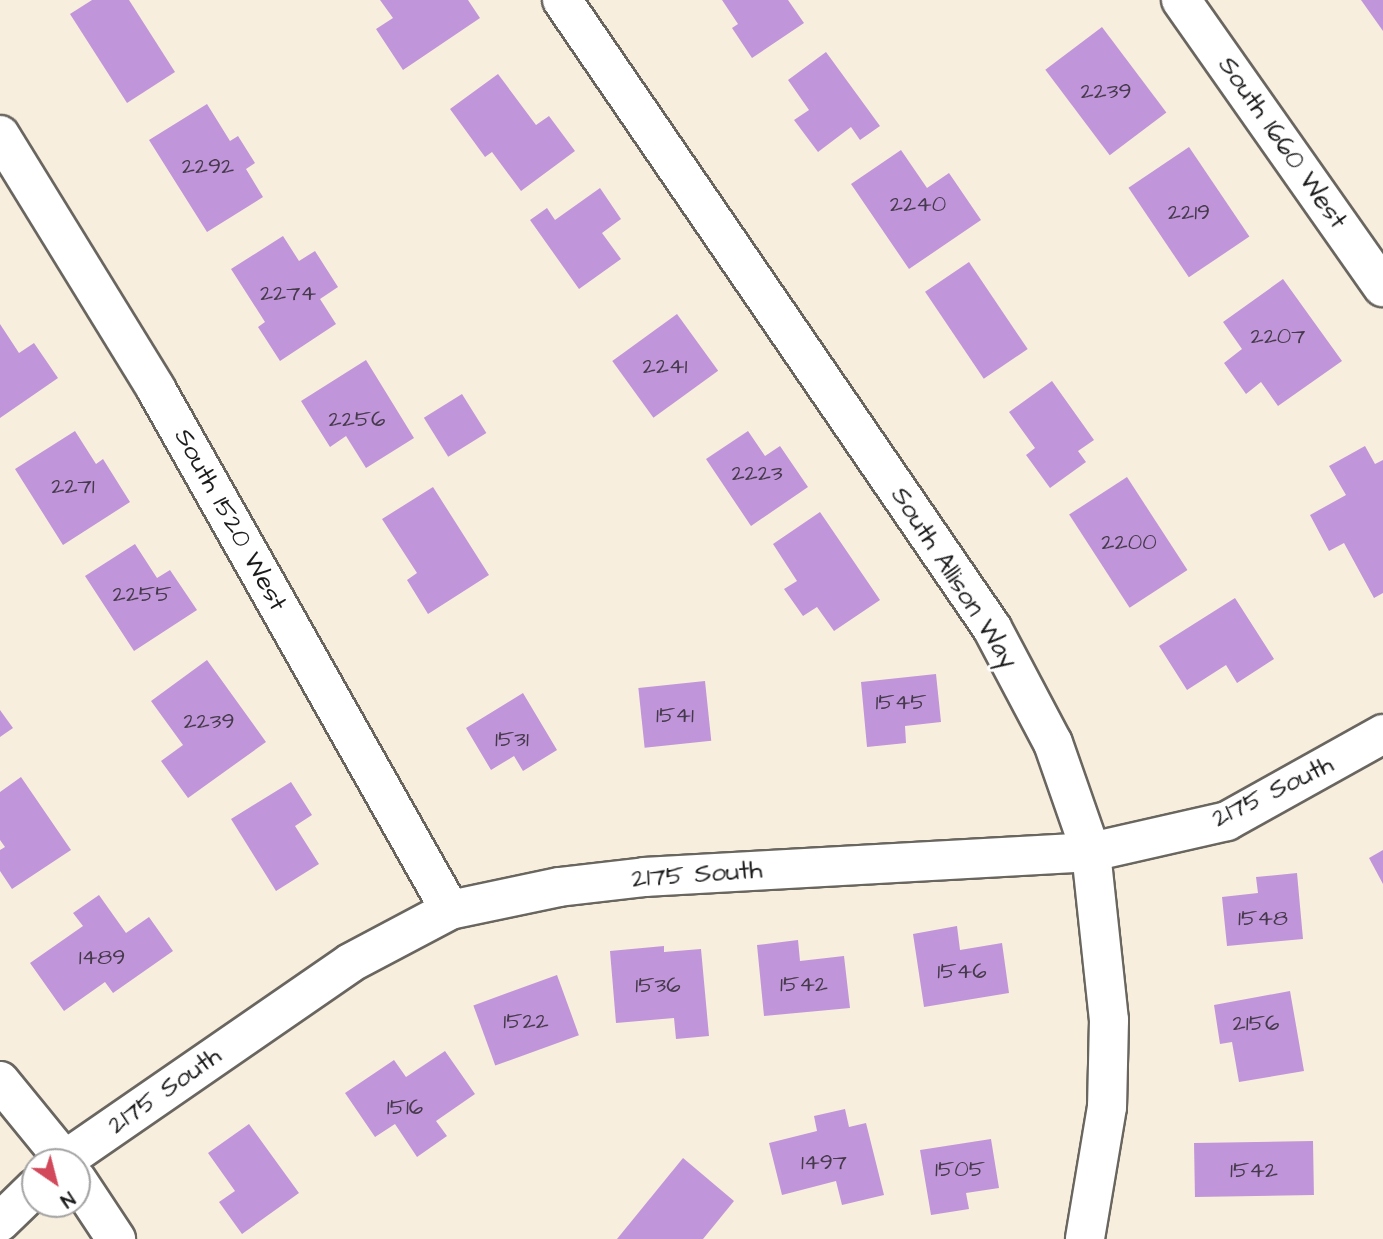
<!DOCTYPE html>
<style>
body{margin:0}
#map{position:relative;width:1383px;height:1239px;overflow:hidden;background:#f8eede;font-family:"Architects Daughter",sans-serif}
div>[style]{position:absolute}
.building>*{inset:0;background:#c195d9;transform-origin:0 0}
.roads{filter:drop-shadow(2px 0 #696660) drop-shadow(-2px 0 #696660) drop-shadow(0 2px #696660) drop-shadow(0 -2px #696660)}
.minor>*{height:38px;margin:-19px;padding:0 19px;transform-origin:19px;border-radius:19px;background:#fff}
span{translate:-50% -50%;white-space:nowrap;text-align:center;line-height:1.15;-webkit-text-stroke:6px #fff;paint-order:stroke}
.number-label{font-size:23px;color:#453a4b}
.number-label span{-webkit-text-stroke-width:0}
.street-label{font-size:26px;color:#1c1c1c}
.north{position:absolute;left:21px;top:1148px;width:70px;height:70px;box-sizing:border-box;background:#fff;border:2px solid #a4a4a4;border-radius:50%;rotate:145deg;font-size:19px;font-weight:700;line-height:28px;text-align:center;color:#1c1c1c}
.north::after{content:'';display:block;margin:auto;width:24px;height:32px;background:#d1495b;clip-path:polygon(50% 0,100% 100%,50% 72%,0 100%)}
</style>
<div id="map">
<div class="building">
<i style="clip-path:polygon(92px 0,129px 0,175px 72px,127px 103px,70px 14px)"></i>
<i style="clip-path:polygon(380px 0,468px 0,480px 18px,403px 70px,376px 29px,393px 18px)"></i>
<i style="clip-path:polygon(722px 0,788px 0,804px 23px,752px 58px,732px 28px,738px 24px)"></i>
<i style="clip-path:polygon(1361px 0,1383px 0,1383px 31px)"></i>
<i style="left:1102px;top:27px;width:107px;height:71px;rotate:53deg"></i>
<i style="clip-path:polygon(826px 52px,880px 126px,860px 140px,851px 127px,818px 152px,794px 120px,809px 110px,788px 80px)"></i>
<i style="clip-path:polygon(498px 74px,536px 125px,549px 116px,575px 151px,521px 191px,492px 152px,485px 157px,450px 109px)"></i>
<i style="clip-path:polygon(207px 104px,230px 141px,238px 136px,255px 163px,246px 169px,263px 197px,207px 232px,149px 140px)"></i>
<i style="left:1189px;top:147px;width:108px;height:73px;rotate:56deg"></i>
<i style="clip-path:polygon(901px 150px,927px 188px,949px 173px,981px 220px,909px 269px,851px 184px)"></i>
<i style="clip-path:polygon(600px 188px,621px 219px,602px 233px,621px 259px,579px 289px,530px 220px,547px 208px,555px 220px)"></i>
<i style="clip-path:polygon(283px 236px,299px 261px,315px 251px,338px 287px,320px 299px,336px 324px,280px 361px,258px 327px,265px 322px,231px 269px)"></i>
<i style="left:969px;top:262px;width:105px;height:53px;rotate:56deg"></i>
<i style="clip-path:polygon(1283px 279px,1342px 361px,1278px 406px,1261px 382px,1246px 394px,1224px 363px,1242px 349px,1223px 322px)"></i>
<i style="left:677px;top:314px;width:70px;height:80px;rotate:54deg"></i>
<i style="clip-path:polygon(0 324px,19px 353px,34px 343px,58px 378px,0 418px)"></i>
<i style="clip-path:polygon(366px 360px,414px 438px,366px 468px,346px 436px,330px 447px,301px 401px)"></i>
<i style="clip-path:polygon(1052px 381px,1094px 440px,1078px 451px,1086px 462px,1050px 488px,1026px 455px,1035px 448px,1009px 412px)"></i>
<i style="left:462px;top:394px;width:46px;height:45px;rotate:58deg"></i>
<i style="clip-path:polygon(75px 431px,96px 464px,103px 459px,130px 502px,63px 545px,15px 469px)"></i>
<i style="clip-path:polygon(748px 431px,765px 456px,780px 446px,808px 487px,751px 526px,706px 459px)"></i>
<i style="clip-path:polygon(1365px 446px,1375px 464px,1383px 460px,1383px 593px,1374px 598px,1344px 543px,1329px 551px,1310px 515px,1346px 495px,1329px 466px)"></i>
<i style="left:1127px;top:477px;width:111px;height:69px;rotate:57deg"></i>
<i style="clip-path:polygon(433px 487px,489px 575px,428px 614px,407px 580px,417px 573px,382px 519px)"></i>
<i style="clip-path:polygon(820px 512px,880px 600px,834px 631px,817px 607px,803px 616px,784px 589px,797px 581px,773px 544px)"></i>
<i style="clip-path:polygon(135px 544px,157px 578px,170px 570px,197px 610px,134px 651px,85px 576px)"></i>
<i style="clip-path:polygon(1235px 598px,1274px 659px,1237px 683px,1226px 665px,1187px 690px,1159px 646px)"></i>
<i style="clip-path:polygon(207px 660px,266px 742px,188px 798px,161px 761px,183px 745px,151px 701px)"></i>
<i style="clip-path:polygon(936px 674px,941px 722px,905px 726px,906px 743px,867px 747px,861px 682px)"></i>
<i style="left:705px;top:681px;width:60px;height:67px;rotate:84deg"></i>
<i style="clip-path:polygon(523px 693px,557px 750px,523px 771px,514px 756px,491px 770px,466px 728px)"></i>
<i style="clip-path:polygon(0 710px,13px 728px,0 737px)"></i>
<i style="clip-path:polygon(21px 777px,71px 850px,12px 889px,0 871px,0 850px,5px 847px,0 840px,0 792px)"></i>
<i style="clip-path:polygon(291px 782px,312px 815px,295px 826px,319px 864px,276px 891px,231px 819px)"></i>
<i style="clip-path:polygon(1383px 850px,1383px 884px,1369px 858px)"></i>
<i style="clip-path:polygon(1297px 873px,1303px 939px,1227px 946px,1222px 897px,1258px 893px,1256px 877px)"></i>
<i style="clip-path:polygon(99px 895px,126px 933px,149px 917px,173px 951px,113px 993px,105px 982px,64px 1011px,30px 963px,83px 926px,73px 913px)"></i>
<i style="clip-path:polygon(957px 926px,960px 950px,1002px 943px,1009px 993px,924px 1007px,913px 934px)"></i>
<i style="clip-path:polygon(798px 940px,800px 961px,844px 956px,850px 1008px,764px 1016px,757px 945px)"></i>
<i style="clip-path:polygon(664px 946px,664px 952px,701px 949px,709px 1036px,676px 1039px,674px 1018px,616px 1023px,610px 951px)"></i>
<i style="left:557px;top:975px;width:64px;height:89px;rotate:70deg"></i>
<i style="clip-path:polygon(1290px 991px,1304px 1071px,1239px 1082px,1232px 1042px,1220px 1044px,1214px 1005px)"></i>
<i style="clip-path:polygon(445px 1051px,475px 1094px,436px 1121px,447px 1136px,417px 1157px,395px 1124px,375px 1137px,345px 1093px,394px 1060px,406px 1077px)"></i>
<i style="clip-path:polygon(845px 1109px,849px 1127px,866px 1123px,884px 1195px,842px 1205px,836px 1181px,782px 1195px,769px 1143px,817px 1131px,814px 1116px)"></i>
<i style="clip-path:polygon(249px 1124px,299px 1193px,242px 1234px,219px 1202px,235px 1191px,208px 1153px)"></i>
<i style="clip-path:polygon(991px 1139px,999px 1188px,966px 1193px,969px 1209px,931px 1215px,920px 1150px)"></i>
<i style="left:1313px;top:1141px;width:54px;height:119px;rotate:89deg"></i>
<i style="clip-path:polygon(683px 1158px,734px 1201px,703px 1239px,617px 1239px)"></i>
</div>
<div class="roads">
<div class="minor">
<i style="left:562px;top:0;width:761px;rotate:55.6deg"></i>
<i style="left:992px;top:628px;width:130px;rotate:62.1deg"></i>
<i style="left:1053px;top:743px;width:115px;rotate:70.8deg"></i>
<i style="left:1091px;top:852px;width:169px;rotate:83.9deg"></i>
<i style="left:1109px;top:1020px;width:87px;rotate:91.3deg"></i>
<i style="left:1107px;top:1107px;width:134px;rotate:99.5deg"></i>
<i style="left:1181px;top:0;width:351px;rotate:54.9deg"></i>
<i style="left:0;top:135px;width:298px;rotate:58.4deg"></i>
<i style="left:156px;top:389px;width:598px;rotate:60.56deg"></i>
<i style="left:0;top:1081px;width:104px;rotate:50.8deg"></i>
<i style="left:62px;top:1162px;width:350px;rotate:-34.6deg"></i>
<i style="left:350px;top:963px;width:113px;rotate:-27.9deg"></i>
<i style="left:450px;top:910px;width:111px;rotate:-11.9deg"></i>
<i style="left:559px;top:887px;width:87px;rotate:-6.6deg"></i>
<i style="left:645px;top:877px;width:447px;rotate:-3.2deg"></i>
<i style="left:1091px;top:852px;width:139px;rotate:-12.8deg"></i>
<i style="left:1227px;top:821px;width:179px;rotate:-29.1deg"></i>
<i style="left:77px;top:1180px;width:71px;rotate:56.5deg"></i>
<i style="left:0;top:1222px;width:49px;rotate:-44.2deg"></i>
</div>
</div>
<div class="number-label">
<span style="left:1106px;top:91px">2239</span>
<span style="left:208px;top:166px">2292</span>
<span style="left:918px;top:204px">2240</span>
<span style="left:1189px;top:212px">2219</span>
<span style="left:288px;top:293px">2274</span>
<span style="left:1278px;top:336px">2207</span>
<span style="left:665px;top:366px">2241</span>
<span style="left:357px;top:419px">2256</span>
<span style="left:757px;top:473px">2223</span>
<span style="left:73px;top:486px">2271</span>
<span style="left:1129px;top:542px">2200</span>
<span style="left:142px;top:594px">2255</span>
<span style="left:901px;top:702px">1545</span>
<span style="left:675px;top:715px">1541</span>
<span style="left:209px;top:721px">2239</span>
<span style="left:512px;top:739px">1531</span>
<span style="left:1263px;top:918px">1548</span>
<span style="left:102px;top:957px">1489</span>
<span style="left:962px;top:971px">1546</span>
<span style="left:804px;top:984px">1542</span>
<span style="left:658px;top:985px">1536</span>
<span style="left:526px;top:1021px">1522</span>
<span style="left:1256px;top:1023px">2156</span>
<span style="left:405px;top:1107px">1516</span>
<span style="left:824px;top:1162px">1497</span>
<span style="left:960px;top:1169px">1505</span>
<span style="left:1254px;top:1170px">1542</span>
</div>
<div class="street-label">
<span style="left:1282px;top:143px;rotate:55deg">South 1660 West</span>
<span style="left:230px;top:520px;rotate:61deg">South 1520 West</span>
<span style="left:954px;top:578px;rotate:57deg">South Allison Way</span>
<span style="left:1273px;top:792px;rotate:-26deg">2175 South</span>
<span style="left:697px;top:875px;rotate:-4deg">2175 South</span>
<span style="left:165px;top:1091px;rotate:-35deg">2175 South</span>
</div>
<div class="north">N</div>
</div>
